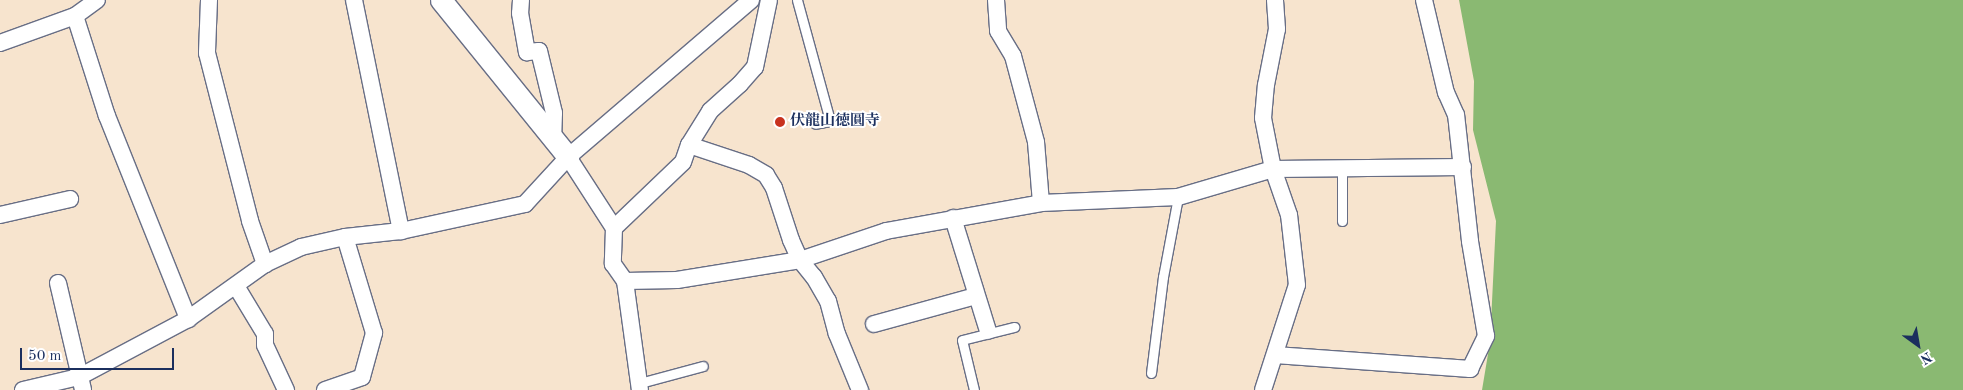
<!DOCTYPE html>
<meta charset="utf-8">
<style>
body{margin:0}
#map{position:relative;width:1963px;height:390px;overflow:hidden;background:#f7e4ce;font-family:"Old Standard TT","Noto Serif JP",serif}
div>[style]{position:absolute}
.forest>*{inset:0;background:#8ab972}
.roads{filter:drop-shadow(1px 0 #686e85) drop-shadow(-1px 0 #686e85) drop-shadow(0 1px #686e85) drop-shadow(0 -1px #686e85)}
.service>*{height:9px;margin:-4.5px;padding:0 4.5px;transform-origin:4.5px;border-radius:4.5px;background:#fff}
.minor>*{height:16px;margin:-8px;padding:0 8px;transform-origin:8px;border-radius:8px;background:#fff}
.tertiary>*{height:21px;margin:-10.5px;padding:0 10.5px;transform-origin:10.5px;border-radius:10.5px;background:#fff}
.dots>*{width:14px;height:14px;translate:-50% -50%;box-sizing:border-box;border:2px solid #fff;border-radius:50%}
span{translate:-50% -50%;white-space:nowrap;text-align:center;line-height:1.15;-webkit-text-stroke:4px #fff;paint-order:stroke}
.poi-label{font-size:15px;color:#1b2f5e;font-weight:700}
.left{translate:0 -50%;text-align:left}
.north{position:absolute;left:1893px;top:320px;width:50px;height:50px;-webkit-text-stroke:4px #fff;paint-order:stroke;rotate:148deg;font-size:14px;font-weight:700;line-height:20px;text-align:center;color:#1b2f5e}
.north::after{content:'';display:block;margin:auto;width:18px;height:22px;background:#1b2f5e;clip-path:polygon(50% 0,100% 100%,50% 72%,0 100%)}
.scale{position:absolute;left:20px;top:348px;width:154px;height:22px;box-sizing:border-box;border:2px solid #1b2f5e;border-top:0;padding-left:6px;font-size:15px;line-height:18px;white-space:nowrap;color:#1b2f5e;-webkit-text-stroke:4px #fff;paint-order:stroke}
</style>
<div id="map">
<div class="forest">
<i style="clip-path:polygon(1459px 0,1963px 0,1963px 390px,1482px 390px,1490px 342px,1496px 221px,1473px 130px,1474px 81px)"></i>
</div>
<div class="roads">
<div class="service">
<i style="left:797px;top:0;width:125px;rotate:74.7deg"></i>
<i style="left:830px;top:121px;width:15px;rotate:169deg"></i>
<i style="left:1342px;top:221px;width:54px;rotate:-90deg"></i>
<i style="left:1151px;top:373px;width:97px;rotate:-82.9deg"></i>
<i style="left:1163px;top:277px;width:81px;rotate:-79.4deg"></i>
<i style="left:640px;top:383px;width:65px;rotate:-15.1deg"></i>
<i style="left:974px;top:390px;width:51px;rotate:-103.5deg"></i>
<i style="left:962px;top:340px;width:54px;rotate:-14deg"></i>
</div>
<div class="minor">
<i style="left:209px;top:0;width:53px;rotate:92.2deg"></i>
<i style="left:207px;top:53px;width:173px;rotate:75.6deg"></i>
<i style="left:250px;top:221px;width:46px;rotate:70.8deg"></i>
<i style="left:354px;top:0;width:236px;rotate:78.5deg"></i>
<i style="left:521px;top:0;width:13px;rotate:94deg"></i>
<i style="left:520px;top:13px;width:40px;rotate:80deg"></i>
<i style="left:527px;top:52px;width:12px;rotate:-5deg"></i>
<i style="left:539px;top:51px;width:64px;rotate:76.4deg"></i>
<i style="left:554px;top:113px;width:23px;rotate:92deg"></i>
<i style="left:996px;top:0;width:31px;rotate:86deg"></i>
<i style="left:998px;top:31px;width:29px;rotate:59deg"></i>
<i style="left:1013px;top:56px;width:89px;rotate:75deg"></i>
<i style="left:1036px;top:142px;width:61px;rotate:85.3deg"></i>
<i style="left:75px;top:16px;width:105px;rotate:72.3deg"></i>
<i style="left:107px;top:116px;width:219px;rotate:68.2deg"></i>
<i style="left:0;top:43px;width:80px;rotate:-19.8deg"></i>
<i style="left:75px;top:16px;width:27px;rotate:-36deg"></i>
<i style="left:689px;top:145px;width:63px;rotate:18.4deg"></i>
<i style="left:749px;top:165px;width:20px;rotate:30deg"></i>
<i style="left:766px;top:175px;width:15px;rotate:58deg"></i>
<i style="left:774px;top:188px;width:55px;rotate:71.9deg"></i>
<i style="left:791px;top:240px;width:22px;rotate:66deg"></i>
<i style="left:800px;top:260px;width:22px;rotate:51deg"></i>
<i style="left:814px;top:277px;width:28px;rotate:60deg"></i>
<i style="left:828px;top:301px;width:34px;rotate:75deg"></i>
<i style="left:837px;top:334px;width:61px;rotate:67.7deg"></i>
<i style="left:568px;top:157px;width:85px;rotate:57.1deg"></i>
<i style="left:614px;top:228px;width:36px;rotate:92deg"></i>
<i style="left:613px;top:264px;width:21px;rotate:55deg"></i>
<i style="left:625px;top:281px;width:110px;rotate:82.2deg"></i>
<i style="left:0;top:215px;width:72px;rotate:-12.9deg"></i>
<i style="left:953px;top:218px;width:118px;rotate:72.8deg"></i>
<i style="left:614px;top:228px;width:95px;rotate:-43.7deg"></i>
<i style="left:683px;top:162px;width:18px;rotate:-71deg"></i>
<i style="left:689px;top:145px;width:40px;rotate:-58deg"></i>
<i style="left:710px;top:111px;width:40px;rotate:-42deg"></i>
<i style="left:740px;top:84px;width:23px;rotate:-49deg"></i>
<i style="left:755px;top:67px;width:68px;rotate:-78.2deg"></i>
<i style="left:625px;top:281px;width:52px;rotate:-1.1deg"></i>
<i style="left:677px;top:280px;width:125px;rotate:-9.2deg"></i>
<i style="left:800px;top:260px;width:91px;rotate:-18.6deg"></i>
<i style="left:886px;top:231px;width:158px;rotate:-10.2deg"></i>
<i style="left:1041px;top:203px;width:137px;rotate:-2.5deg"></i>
<i style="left:1178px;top:197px;width:99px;rotate:-16.4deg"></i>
<i style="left:1273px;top:169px;width:190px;rotate:-0.6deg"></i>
<i style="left:58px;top:283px;width:110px;rotate:76.8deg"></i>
<i style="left:236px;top:286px;width:56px;rotate:58.9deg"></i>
<i style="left:265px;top:334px;width:11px;rotate:90deg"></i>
<i style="left:265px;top:345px;width:50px;rotate:65deg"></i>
<i style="left:874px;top:324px;width:106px;rotate:-15.4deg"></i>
<i style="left:1275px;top:355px;width:196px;rotate:4.1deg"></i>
<i style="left:1470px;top:369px;width:37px;rotate:-64deg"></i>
<i style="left:1486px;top:336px;width:96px;rotate:-99.6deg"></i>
<i style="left:1470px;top:241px;width:127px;rotate:-96.3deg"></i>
<i style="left:1456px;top:115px;width:24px;rotate:-114deg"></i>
<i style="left:1446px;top:93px;width:96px;rotate:-103.3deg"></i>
<i style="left:23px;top:390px;width:57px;rotate:-13.1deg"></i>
<i style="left:79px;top:377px;width:123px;rotate:-28deg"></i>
<i style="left:188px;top:319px;width:95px;rotate:-35.5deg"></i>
<i style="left:265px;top:264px;width:40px;rotate:-25deg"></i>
<i style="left:301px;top:247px;width:45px;rotate:-12.8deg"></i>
<i style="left:345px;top:237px;width:56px;rotate:-6.1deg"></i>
<i style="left:401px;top:231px;width:127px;rotate:-12.3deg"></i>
<i style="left:525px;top:204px;width:64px;rotate:-47.5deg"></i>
<i style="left:568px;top:157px;width:241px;rotate:-40.6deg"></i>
<i style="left:325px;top:390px;width:39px;rotate:-19deg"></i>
<i style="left:362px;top:377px;width:46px;rotate:-74.7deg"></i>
<i style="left:374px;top:333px;width:100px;rotate:-106.8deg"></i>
<i style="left:1263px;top:390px;width:110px;rotate:-72.1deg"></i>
<i style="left:1297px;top:285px;width:70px;rotate:-96.5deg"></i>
<i style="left:1289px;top:215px;width:49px;rotate:-109.2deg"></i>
<i style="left:1273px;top:169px;width:52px;rotate:-101.1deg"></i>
<i style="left:1263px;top:118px;width:33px;rotate:-85deg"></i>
<i style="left:1266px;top:85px;width:57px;rotate:-78.9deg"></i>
<i style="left:1277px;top:29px;width:29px;rotate:-94deg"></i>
</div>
<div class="tertiary">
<i style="left:441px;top:0;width:202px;rotate:51deg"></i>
</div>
</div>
<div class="dots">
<i style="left:780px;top:122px;background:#c8321e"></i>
</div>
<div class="poi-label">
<span class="left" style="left:790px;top:122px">伏龍山徳圓寺</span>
</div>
<div class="north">N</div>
<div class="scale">50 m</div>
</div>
